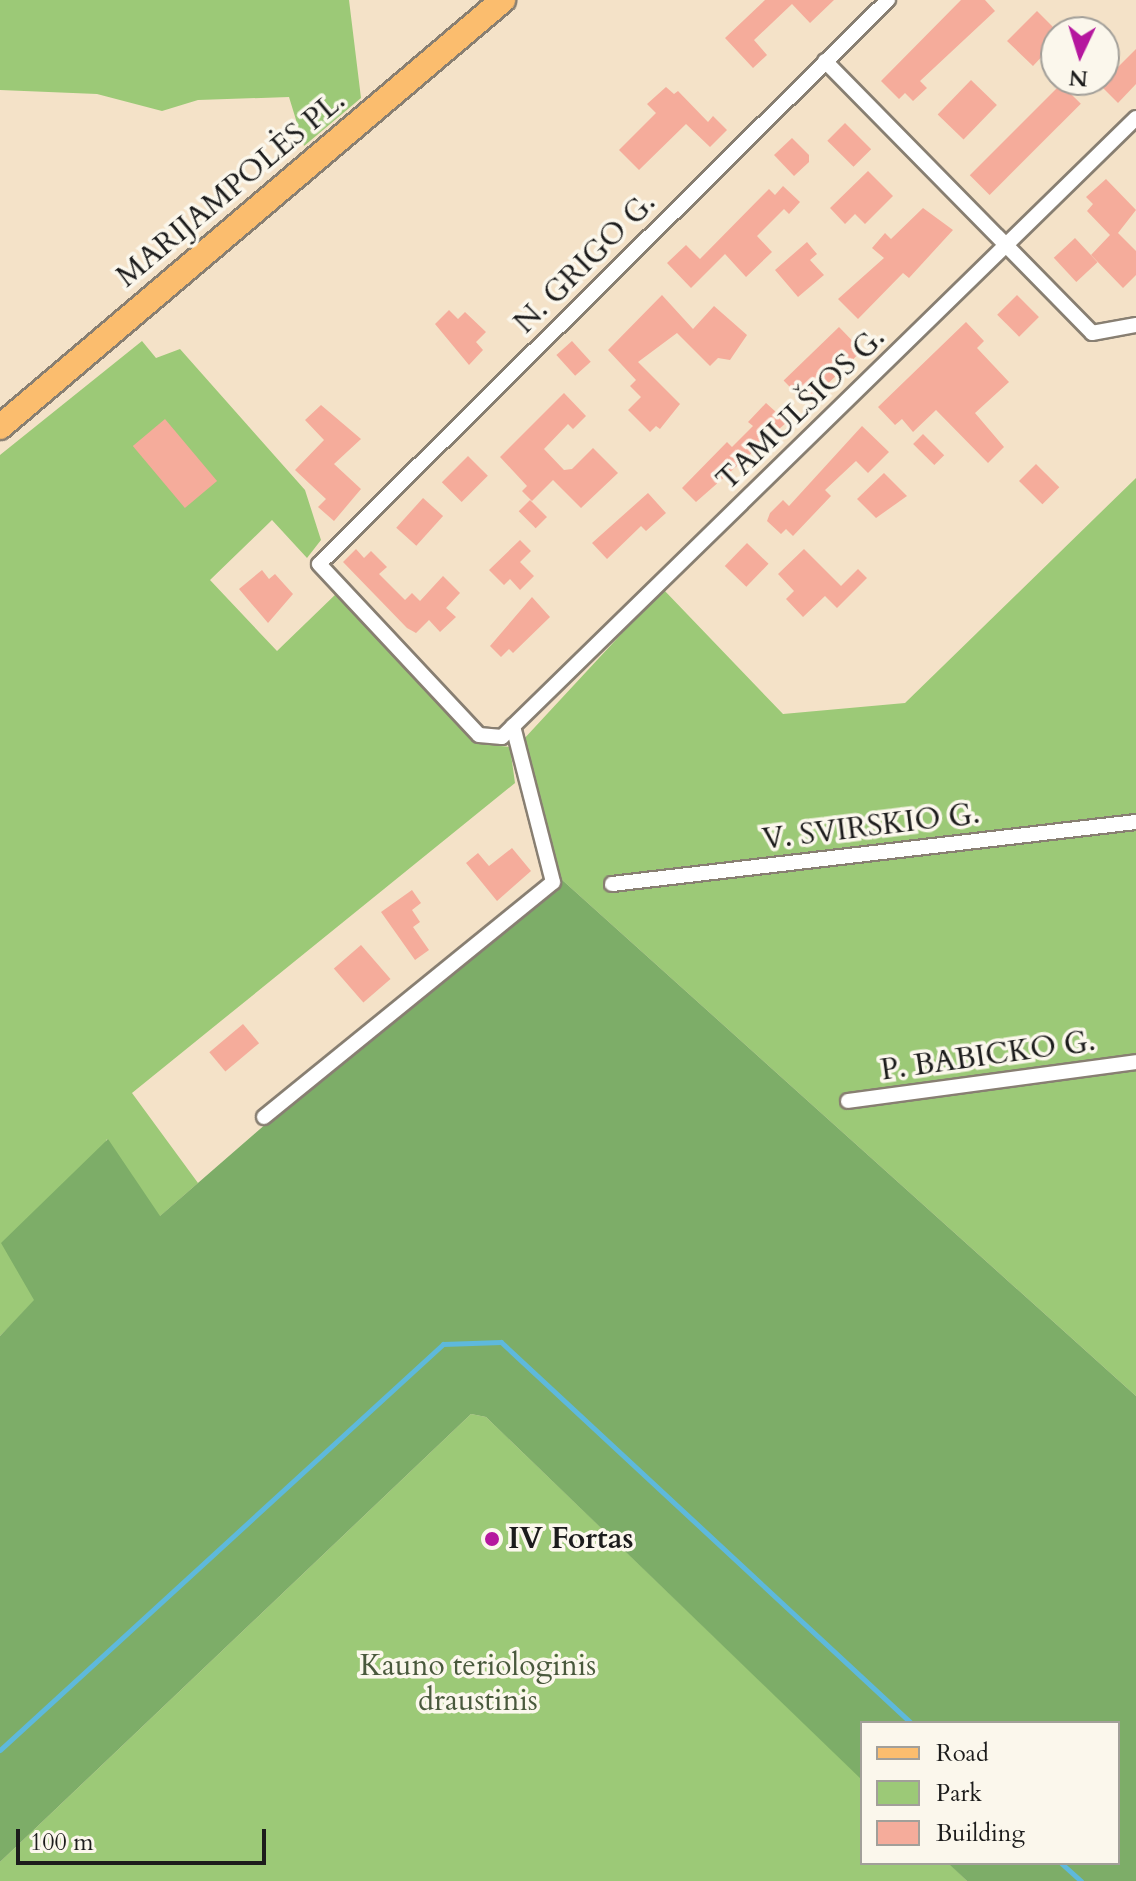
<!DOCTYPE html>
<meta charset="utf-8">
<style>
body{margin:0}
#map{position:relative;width:1136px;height:1881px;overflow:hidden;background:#f4e2c8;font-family:Cardo,serif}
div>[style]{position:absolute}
.green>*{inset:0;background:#9cc977}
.forest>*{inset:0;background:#7dad68}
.stream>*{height:5px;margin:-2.5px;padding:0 2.5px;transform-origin:2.5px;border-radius:2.5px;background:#5eb9dc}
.building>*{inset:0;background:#f5ac9b;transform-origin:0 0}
.roads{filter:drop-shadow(2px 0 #887f72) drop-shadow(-2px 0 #887f72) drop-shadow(0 2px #887f72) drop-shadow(0 -2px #887f72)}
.minor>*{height:14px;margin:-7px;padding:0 7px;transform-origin:7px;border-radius:7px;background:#fff}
.primary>*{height:24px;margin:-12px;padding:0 12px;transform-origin:12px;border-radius:12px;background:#fbbd6e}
.dots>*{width:22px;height:22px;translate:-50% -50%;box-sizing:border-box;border:4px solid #fbf7ec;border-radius:50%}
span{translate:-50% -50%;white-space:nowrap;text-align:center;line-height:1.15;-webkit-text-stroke:7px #fbf7ec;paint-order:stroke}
.street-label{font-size:30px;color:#1c1c1c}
.poi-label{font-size:30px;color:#1c1c1c;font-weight:700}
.left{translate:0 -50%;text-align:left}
.park-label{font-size:30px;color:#49593c}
.legend{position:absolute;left:860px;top:1721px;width:260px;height:144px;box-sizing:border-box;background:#fbf7ec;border:2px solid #a29f99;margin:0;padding:10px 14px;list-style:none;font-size:24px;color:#1c1c1c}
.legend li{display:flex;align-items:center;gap:16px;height:40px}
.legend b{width:40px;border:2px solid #a29f99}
.north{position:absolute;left:1040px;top:16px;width:80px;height:80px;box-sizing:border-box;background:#fbf7ec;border:2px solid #a29f99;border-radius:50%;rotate:184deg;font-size:22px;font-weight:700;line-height:32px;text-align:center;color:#1c1c1c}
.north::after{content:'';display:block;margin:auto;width:28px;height:36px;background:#b5179e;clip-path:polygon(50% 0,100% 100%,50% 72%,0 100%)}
.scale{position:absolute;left:16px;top:1829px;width:250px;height:36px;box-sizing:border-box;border:4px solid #1c1c1c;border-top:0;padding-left:10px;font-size:24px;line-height:28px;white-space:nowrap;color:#1c1c1c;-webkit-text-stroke:6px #fbf7ec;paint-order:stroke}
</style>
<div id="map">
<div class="green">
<i style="clip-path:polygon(0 0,349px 0,361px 98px,304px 146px,289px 97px,198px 100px,162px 111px,97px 94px,0 90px)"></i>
<i style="clip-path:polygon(142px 341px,156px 358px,180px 349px,305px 490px,321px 540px,307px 558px,272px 520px,210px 580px,277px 651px,337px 593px,474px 743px,510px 747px,515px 783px,132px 1093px,198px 1183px,159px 1217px,107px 1139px,34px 1301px,0 1336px,0 455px)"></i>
<i style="clip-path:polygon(1136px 478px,1136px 1396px,560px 878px,522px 741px,663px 589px,783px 714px,905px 703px)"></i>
<i style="clip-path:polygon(471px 1414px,486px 1417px,862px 1779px,862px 1863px,949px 1863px,967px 1881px,0 1881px,0 1862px)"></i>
</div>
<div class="forest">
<i style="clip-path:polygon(560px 878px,1136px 1396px,1136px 1881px,967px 1881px,948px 1863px,1118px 1863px,1118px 1723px,862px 1723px,862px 1780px,486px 1417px,471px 1414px,0 1862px,0 1336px,34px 1300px,1px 1243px,108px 1139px,160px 1216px,321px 1076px,477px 955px)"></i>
</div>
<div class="stream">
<i style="left:0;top:1750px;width:601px;rotate:-42.5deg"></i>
<i style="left:443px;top:1344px;width:58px;rotate:-2deg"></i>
<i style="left:501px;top:1342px;width:560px;rotate:42.9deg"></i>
<i style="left:1061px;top:1863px;width:27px;rotate:42deg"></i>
</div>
<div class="building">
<i style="clip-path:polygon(765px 0,834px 0,810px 23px,792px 4px,754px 40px,767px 55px,753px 68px,725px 38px)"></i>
<i style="clip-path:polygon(961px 0,985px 0,995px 11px,920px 81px,927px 88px,913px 101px,905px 93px,899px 99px,881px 81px)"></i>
<i style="clip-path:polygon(1037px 11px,1056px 30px,1056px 60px,1047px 51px,1033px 66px,1007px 41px)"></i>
<i style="clip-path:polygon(1136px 49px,1136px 84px,1118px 103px,1100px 85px)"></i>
<i style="left:971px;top:80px;width:36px;height:48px;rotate:44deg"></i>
<i style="left:1061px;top:84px;width:28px;height:129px;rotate:45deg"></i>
<i style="clip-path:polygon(666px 87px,674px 94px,678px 91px,708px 122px,713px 116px,727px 130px,710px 147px,686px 124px,639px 170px,619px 150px,656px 113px,647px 104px)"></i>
<i style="left:845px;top:123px;width:37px;height:25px;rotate:45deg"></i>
<i style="clip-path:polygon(792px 138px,809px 155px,809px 162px,794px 176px,774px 155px)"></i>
<i style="clip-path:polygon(868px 171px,893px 196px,865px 224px,855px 214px,845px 224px,830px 208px)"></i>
<i style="clip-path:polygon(1106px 179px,1136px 210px,1118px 233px,1136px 251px,1136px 275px,1123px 288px,1091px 255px,1110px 235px,1087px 211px,1093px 204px,1086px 197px)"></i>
<i style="clip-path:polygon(783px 186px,800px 202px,789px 214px,784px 209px,757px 236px,772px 252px,746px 277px,725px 254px,691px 288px,667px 263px,686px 245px,700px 259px,769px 189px,775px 195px)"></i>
<i style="clip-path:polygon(923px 208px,953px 230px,909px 278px,903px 273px,858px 319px,838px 299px,884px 258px,872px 248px,885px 233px,891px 239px)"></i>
<i style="left:1075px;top:238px;width:33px;height:29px;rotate:47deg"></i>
<i style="clip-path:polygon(807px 242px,817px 254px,810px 260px,824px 275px,798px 297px,775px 270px)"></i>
<i style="clip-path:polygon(662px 295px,693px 329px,714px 306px,747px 335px,730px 360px,718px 358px,710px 366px,677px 333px,638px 362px,680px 404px,660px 429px,656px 426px,650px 432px,628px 410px,641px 397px,630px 386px,636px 380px,608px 350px)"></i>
<i style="left:1017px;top:295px;width:31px;height:28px;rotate:45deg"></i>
<i style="clip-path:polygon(449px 310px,458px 319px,465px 312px,486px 332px,476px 342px,483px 350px,469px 365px,435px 324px)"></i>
<i style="clip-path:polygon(966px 322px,984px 341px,977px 348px,1009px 382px,975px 413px,1004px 447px,988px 463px,936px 410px,913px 432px,902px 419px,895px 425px,878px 407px)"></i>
<i style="left:839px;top:327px;width:33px;height:77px;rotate:46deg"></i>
<i style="left:572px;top:341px;width:28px;height:21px;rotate:48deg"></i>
<i style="clip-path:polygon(564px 393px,586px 416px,573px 429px,568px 424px,544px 449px,564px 470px,572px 469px,593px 448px,618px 473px,581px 508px,553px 480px,532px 501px,522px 491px,527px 486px,500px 457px)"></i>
<i style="clip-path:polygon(766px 403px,787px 422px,696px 502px,682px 488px,727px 442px,732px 447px,753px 426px,748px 422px)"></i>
<i style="clip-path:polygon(321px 405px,361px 439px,334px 464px,361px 489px,334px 521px,318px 507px,326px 499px,295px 470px,324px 440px,305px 420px)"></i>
<i style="left:165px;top:419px;width:81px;height:42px;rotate:50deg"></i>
<i style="clip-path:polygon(862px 426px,889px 452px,868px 473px,856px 461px,825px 490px,831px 496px,793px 536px,786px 529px,781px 534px,767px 521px,770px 513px,783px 500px,789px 506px)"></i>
<i style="left:923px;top:434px;width:30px;height:14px;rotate:45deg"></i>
<i style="left:468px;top:456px;width:28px;height:37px;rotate:45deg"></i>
<i style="left:1036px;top:464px;width:33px;height:24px;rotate:45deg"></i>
<i style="clip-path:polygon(884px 473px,907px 496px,876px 518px,857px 499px)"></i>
<i style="clip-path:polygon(648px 493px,666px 513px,646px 531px,641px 526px,607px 559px,592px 543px)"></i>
<i style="left:423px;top:498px;width:27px;height:40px;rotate:42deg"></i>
<i style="left:530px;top:500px;width:24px;height:16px;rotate:45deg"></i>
<i style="clip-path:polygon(520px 540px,531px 551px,520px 562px,534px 576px,520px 590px,510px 579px,504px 585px,489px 570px)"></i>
<i style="left:747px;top:543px;width:30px;height:32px;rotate:44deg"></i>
<i style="clip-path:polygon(356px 549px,364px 558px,371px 551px,387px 567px,379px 574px,405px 600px,412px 593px,420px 601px,443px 576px,460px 593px,446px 608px,456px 617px,440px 632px,429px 620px,416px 633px,407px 628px,343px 562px)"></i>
<i style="clip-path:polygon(804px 549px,841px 586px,858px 569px,867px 578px,837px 608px,825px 596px,803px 617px,786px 599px,794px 591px,778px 574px)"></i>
<i style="clip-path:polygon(262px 570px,269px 579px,275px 574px,293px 594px,268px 623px,239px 589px)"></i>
<i style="clip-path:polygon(532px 597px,550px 617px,513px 653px,509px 649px,501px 657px,490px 646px)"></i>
<i style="clip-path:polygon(512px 848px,531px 871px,497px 901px,466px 863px,478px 853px,489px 866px)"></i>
<i style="clip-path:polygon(412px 890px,421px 903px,412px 910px,420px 922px,413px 927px,429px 950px,415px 960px,381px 912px)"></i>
<i style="left:361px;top:945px;width:45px;height:36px;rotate:49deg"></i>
<i style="left:243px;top:1024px;width:25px;height:44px;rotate:50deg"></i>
</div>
<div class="roads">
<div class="minor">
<i style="left:888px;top:0;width:801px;rotate:135.25deg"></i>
<i style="left:319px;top:564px;width:234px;rotate:46.9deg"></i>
<i style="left:479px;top:735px;width:23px;rotate:5deg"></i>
<i style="left:502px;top:737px;width:886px;rotate:-44.31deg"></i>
<i style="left:825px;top:61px;width:381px;rotate:45.5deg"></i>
<i style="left:1092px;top:333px;width:45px;rotate:-10.3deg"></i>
<i style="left:612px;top:884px;width:528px;rotate:-6.75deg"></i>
<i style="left:848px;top:1101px;width:291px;rotate:-7.7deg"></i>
<i style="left:264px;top:1117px;width:372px;rotate:-39.1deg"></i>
<i style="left:553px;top:882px;width:161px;rotate:-104.4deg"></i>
</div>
<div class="primary">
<i style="left:0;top:427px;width:660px;rotate:-40.33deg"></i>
</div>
</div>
<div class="dots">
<i style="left:492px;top:1539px;background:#b5179e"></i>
</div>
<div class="street-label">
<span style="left:231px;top:189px;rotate:-40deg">MARIJAMPOLĖS PL.</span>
<span style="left:585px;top:263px;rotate:-45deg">N. GRIGO G.</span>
<span style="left:801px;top:409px;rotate:-44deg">TAMULŠIOS G.</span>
<span style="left:871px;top:827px;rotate:-7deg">V. SVIRSKIO G.</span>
<span style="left:988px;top:1056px;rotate:-8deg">P. BABICKO G.</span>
</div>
<div class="poi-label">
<span class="left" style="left:508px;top:1539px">IV Fortas</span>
</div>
<div class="park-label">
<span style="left:478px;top:1683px">Kauno teriologinis<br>draustinis</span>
</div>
<ul class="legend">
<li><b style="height:10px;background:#fbbd6e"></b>Road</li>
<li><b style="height:22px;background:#9cc977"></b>Park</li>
<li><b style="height:22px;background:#f5ac9b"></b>Building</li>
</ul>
<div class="north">N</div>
<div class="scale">100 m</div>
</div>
